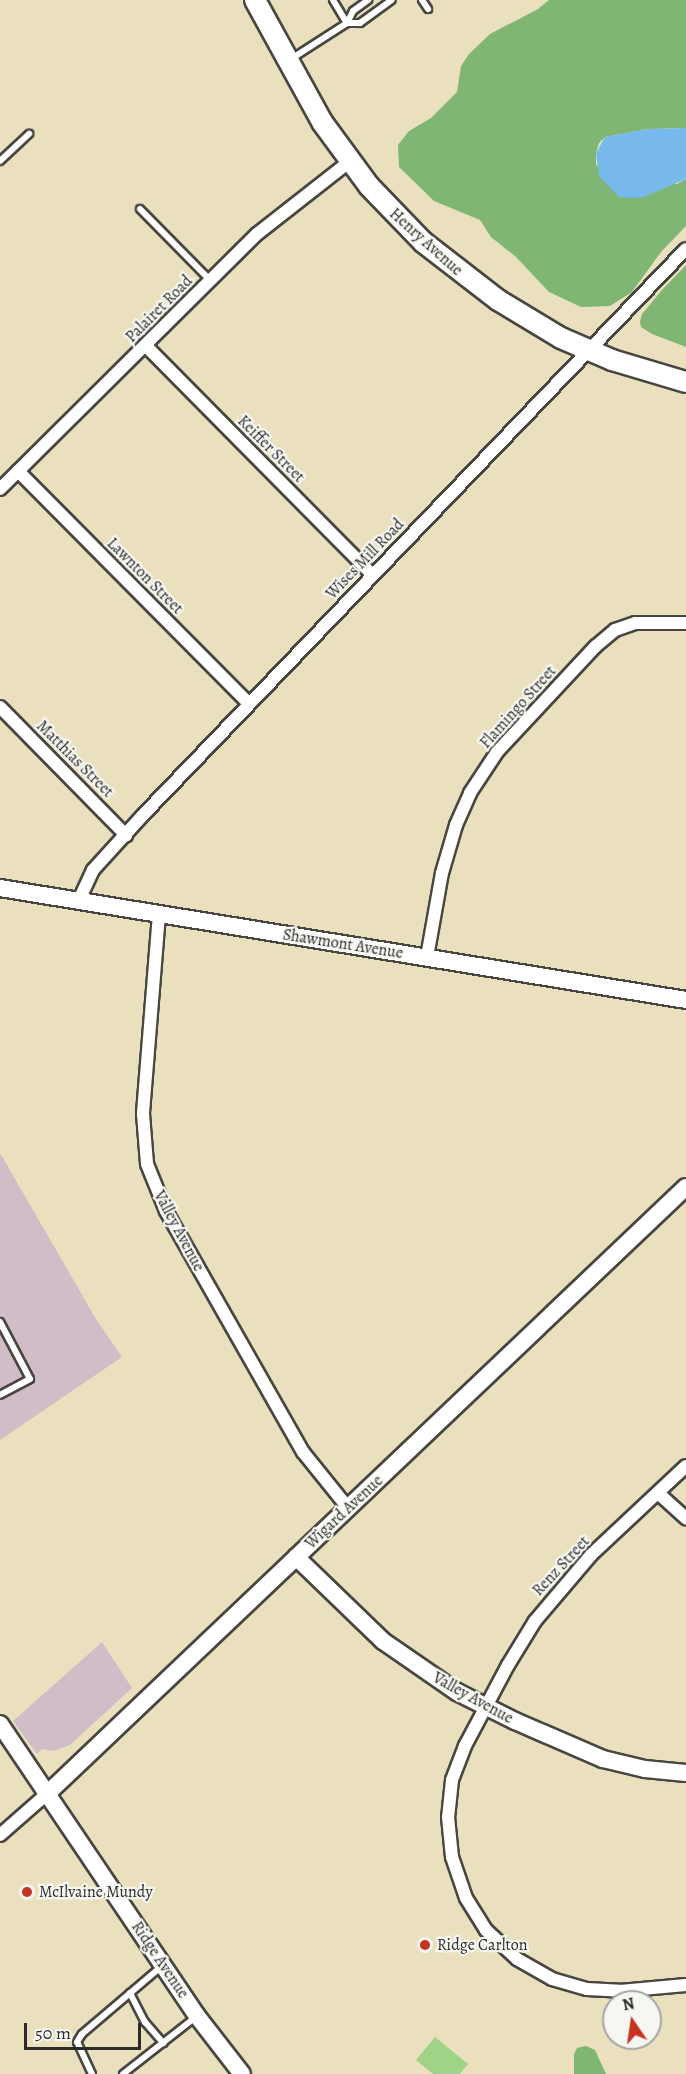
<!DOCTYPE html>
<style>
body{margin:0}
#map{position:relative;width:686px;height:2074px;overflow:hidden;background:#eae0be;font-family:Alegreya,serif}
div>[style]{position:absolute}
.industrial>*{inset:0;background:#d1bdc8}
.green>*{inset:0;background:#9fd486}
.forest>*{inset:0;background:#7fb673}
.water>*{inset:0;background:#77b9ec}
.roads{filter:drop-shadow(2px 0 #484641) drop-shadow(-2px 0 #484641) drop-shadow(0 2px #484641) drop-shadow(0 -2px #484641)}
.lane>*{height:6px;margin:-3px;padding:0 3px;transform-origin:3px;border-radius:3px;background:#fff}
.street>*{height:12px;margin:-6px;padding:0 6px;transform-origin:6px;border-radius:6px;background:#fff}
.secondary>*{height:16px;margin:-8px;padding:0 8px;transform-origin:8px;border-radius:8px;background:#fff}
.primary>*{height:20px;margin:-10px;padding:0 10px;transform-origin:10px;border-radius:10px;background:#fff}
.dots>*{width:16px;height:16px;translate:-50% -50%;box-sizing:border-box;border:3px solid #f6f6f2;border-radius:50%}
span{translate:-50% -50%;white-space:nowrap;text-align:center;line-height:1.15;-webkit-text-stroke:4.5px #f6f6f2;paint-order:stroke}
.street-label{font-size:16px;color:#2b2b2b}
.poi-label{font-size:16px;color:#2b2b2b}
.left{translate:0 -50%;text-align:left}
.north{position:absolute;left:602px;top:1990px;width:60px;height:60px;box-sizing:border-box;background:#f6f6f2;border:2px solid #a5a5a2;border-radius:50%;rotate:347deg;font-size:16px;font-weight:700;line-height:24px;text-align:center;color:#2b2b2b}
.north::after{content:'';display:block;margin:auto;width:21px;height:27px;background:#c8321e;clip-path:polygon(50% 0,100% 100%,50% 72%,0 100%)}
.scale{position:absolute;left:24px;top:2023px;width:117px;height:27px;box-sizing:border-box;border:3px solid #2b2b2b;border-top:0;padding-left:8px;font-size:18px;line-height:21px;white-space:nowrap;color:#2b2b2b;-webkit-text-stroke:4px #f6f6f2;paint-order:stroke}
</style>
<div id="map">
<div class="industrial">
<i style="clip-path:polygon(0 1153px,96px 1319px,122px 1357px,0 1440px)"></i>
<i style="clip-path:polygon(102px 1642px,132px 1688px,70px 1745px,54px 1751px,42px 1749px,37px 1754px,13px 1721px)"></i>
</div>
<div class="green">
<i style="clip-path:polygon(435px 2037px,468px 2064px,460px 2074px,433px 2074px,416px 2060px)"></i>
</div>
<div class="forest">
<i style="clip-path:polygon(549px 0,686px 0,686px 128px,648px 129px,605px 137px,599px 143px,596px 153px,596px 165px,677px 184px,686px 179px,686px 226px,661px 252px,632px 292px,610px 306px,581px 307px,549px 292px,516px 257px,491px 237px,480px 220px,434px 201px,399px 167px,398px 145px,409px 131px,431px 118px,457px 92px,461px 66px,469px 54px,490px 34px,538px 9px)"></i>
<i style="clip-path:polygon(686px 265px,686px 347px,652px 334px,641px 327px,640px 322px,642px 314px,662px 290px)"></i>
<i style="clip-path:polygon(586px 2046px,595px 2050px,606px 2074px,574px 2074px,574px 2054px,577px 2048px)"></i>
</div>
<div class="water">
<i style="clip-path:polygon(686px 128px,686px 179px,644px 197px,633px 198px,619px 197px,599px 176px,596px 153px,605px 137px,648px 129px)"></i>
</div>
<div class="roads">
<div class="lane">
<i style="left:333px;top:0;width:27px;rotate:59deg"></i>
<i style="left:422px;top:0;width:11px;rotate:56deg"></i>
<i style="left:347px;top:23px;width:13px"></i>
<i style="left:360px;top:23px;width:39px;rotate:-36deg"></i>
<i style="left:291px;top:59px;width:67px;rotate:-32.7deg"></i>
<i style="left:347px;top:23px;width:13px;rotate:-63deg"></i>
<i style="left:353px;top:11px;width:19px;rotate:-36deg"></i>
<i style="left:0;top:161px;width:40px;rotate:-43deg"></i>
<i style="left:140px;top:209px;width:101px;rotate:45.4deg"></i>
<i style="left:0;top:1322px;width:64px;rotate:62.2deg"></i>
<i style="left:30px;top:1379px;width:34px;rotate:152deg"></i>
<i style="left:130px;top:1993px;width:33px;rotate:63deg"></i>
<i style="left:145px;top:2022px;width:28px;rotate:49deg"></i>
<i style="left:92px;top:2074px;width:35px;rotate:-115deg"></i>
<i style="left:77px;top:2042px;width:9px;rotate:-58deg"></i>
<i style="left:82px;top:2034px;width:105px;rotate:-40.4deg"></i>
<i style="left:123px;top:2074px;width:94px;rotate:-38.1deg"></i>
</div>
<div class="street">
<i style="left:146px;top:346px;width:322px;rotate:45.3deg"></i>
<i style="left:18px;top:471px;width:328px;rotate:45.2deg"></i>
<i style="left:0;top:489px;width:362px;rotate:-44.8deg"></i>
<i style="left:257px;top:234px;width:118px;rotate:-38.1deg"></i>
<i style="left:0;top:707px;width:180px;rotate:45.5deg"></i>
<i style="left:79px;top:900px;width:33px;rotate:-65deg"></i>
<i style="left:93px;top:870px;width:74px;rotate:-47.7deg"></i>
<i style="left:143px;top:815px;width:784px;rotate:-46.19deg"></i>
<i style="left:159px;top:914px;width:201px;rotate:94.6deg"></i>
<i style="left:143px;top:1114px;width:50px;rotate:85.4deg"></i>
<i style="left:147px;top:1164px;width:51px;rotate:68deg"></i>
<i style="left:166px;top:1211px;width:277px;rotate:60.4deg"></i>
<i style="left:303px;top:1452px;width:72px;rotate:51.2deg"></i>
<i style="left:427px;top:957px;width:85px;rotate:-79.9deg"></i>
<i style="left:442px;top:873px;width:50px;rotate:-73.7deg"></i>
<i style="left:456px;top:825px;width:35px;rotate:-66deg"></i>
<i style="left:470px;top:793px;width:49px;rotate:-56.6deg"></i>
<i style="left:497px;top:752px;width:145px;rotate:-47deg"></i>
<i style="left:596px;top:646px;width:25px;rotate:-40deg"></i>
<i style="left:615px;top:630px;width:21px;rotate:-19deg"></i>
<i style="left:635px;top:623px;width:51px"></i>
<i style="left:686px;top:1466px;width:130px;rotate:136.9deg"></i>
<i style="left:591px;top:1555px;width:87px;rotate:130.3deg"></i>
<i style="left:535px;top:1621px;width:52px;rotate:121.5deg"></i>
<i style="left:508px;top:1665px;width:92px;rotate:118deg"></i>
<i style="left:465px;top:1746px;width:36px;rotate:111deg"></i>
<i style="left:452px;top:1780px;width:37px;rotate:96deg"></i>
<i style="left:448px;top:1817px;width:40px;rotate:84.3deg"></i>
<i style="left:452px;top:1857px;width:43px;rotate:71.1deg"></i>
<i style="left:466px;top:1898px;width:38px;rotate:58deg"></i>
<i style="left:486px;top:1930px;width:42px;rotate:43.1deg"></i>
<i style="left:517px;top:1959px;width:40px;rotate:29.7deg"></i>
<i style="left:552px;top:1979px;width:36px;rotate:16deg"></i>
<i style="left:587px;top:1989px;width:33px;rotate:3deg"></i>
<i style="left:620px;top:1991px;width:66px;rotate:-5.2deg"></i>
<i style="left:658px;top:1493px;width:38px;rotate:42deg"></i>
<i style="left:0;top:1835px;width:64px;rotate:-41.2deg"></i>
</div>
<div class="secondary">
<i style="left:0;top:888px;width:695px;rotate:9.27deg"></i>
<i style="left:296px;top:1557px;width:121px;rotate:44deg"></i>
<i style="left:383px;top:1641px;width:90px;rotate:34.6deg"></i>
<i style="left:457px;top:1692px;width:65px;rotate:26.6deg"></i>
<i style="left:515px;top:1721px;width:96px;rotate:23.4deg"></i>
<i style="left:603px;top:1759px;width:43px;rotate:13.4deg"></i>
<i style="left:645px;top:1769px;width:41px;rotate:5.6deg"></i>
<i style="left:0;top:1724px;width:352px;rotate:56deg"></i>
<i style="left:197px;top:2016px;width:73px;rotate:52.2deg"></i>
<i style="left:48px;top:1793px;width:880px;rotate:-43.53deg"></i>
</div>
<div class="primary">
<i style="left:255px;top:0;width:139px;rotate:61.2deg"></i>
<i style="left:322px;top:122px;width:79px;rotate:53.7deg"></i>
<i style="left:369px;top:186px;width:78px;rotate:46deg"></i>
<i style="left:423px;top:242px;width:95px;rotate:37.7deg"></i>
<i style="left:498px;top:300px;width:74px;rotate:31.1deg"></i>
<i style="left:561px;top:338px;width:56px;rotate:23.3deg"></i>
<i style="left:612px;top:360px;width:77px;rotate:16.6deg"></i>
</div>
</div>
<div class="dots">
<i style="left:27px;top:1892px;background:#c8321e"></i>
<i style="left:425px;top:1945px;background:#c8321e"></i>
</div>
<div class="street-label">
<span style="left:426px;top:242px;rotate:42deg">Henry Avenue</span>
<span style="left:159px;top:309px;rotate:-45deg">Palairet Road</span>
<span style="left:271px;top:449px;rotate:45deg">Keiffer Street</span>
<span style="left:365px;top:559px;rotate:-46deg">Wises Mill Road</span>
<span style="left:145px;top:576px;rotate:45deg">Lawnton Street</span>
<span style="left:518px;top:707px;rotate:-48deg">Flamingo Street</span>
<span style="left:75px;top:759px;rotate:45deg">Matthias Street</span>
<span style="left:343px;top:944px;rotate:9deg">Shawmont Avenue</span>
<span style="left:179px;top:1231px;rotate:62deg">Valley Avenue</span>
<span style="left:344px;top:1512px;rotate:-43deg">Wigard Avenue</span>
<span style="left:561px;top:1566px;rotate:-47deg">Renz Street</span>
<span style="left:473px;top:1698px;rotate:29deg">Valley Avenue</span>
<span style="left:160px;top:1960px;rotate:56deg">Ridge Avenue</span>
</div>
<div class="poi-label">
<span class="left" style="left:39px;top:1892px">McIlvaine Mundy</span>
<span class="left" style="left:437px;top:1945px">Ridge Carlton</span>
</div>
<div class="north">N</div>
<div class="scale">50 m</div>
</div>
